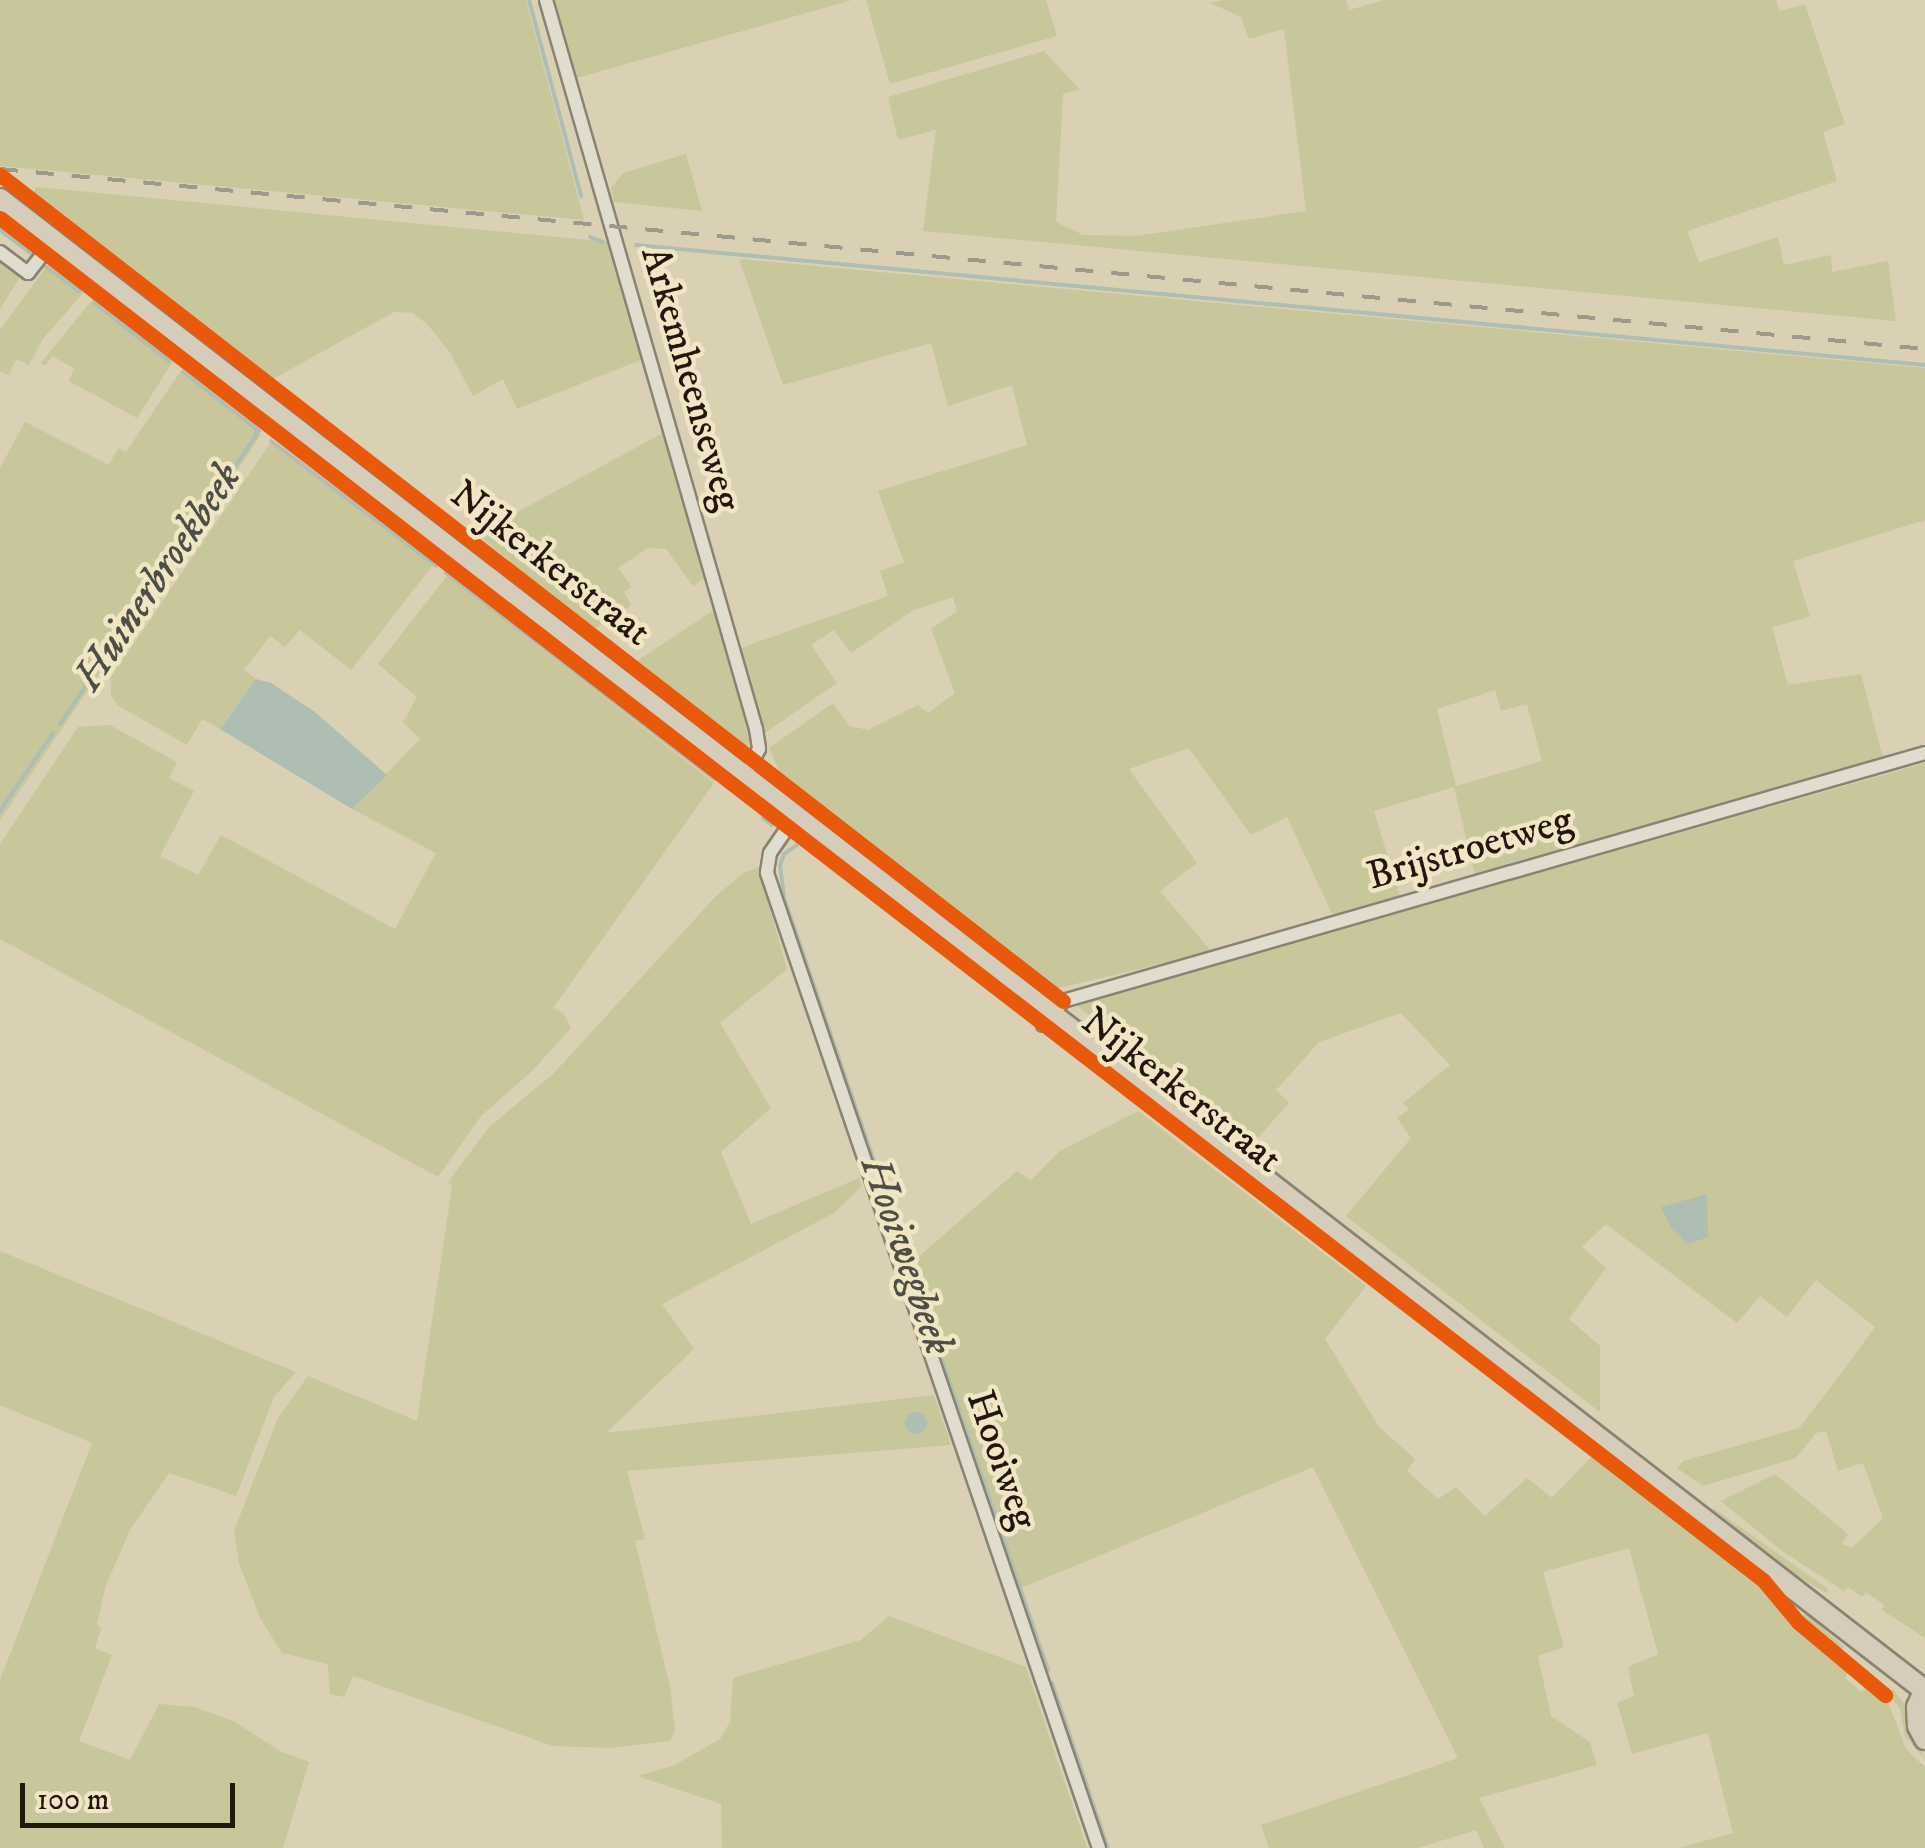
<!DOCTYPE html>
<style>
body{margin:0}
#map{position:relative;width:1925px;height:1848px;overflow:hidden;background:#dad0b4;font-family:"IM FELL DW Pica",serif}
div>[style]{position:absolute}
.green>*{inset:0;background:#c7c79b}
.water>*{inset:0;background:#afbeb2}
.round{border-radius:50%}
.stream>*{height:4px;margin:-2px;padding:0 2px;transform-origin:2px;border-radius:2px;background:#afbeb2}
.roads{filter:drop-shadow(2px 0 #8a8373) drop-shadow(-2px 0 #8a8373) drop-shadow(0 2px #8a8373) drop-shadow(0 -2px #8a8373)}
.minor>*{height:12px;margin:-6px;padding:0 6px;transform-origin:6px;border-radius:6px;background:#e1ddce}
.primary>*{height:20px;margin:-10px;padding:0 10px;transform-origin:10px;border-radius:10px;background:#d5cdba}
.rail>*{height:4px;margin-top:-2px;transform-origin:0;background:repeating-linear-gradient(90deg,#9e998d 0 18px,transparent 0 36px)}
.cycleway>*{height:15px;margin:-7.5px;padding:0 7.5px;transform-origin:7.5px;border-radius:7.5px;background:#e8590c}
span{translate:-50% -50%;white-space:nowrap;text-align:center;line-height:1.15;-webkit-text-stroke:9px #f1e6c4;paint-order:stroke}
.street-label{font-size:40px;color:#22160d}
.water-label{font-size:42px;color:#4d4e46;font-style:italic}
.scale{position:absolute;left:20px;top:1783px;width:215px;height:45px;box-sizing:border-box;border:5px solid #22160d;border-top:0;padding-left:12px;font-size:30px;line-height:35px;white-space:nowrap;color:#22160d;-webkit-text-stroke:8px #f1e6c4;paint-order:stroke}
</style>
<div id="map">
<div class="green">
<i style="clip-path:polygon(0 0,526px 0,584px 220px,0 166px)"></i>
<i style="clip-path:polygon(550px 0,852px 0,573px 79px)"></i>
<i style="clip-path:polygon(866px 0,1046px 0,1057px 36px,890px 84px)"></i>
<i style="clip-path:polygon(1223px 0,1346px 0,1349px 10px,1384px 0,1776px 0,1780px 11px,1805px 4px,1845px 124px,1823px 132px,1837px 181px,1687px 231px,1699px 262px,1778px 237px,1784px 265px,1831px 255px,1832px 272px,1888px 261px,1896px 321px,923px 231px,936px 130px,898px 140px,888px 97px,1044px 51px,1079px 89px,1063px 94px,1056px 222px,1083px 235px,1136px 236px,1306px 211px,1284px 29px,1249px 39px,1241px 17px,1210px 3px)"></i>
<i style="clip-path:polygon(686px 154px,702px 211px,614px 202px,611px 188px,623px 173px)"></i>
<i style="clip-path:polygon(36px 187px,610px 242px,643px 359px,517px 409px,503px 379px,473px 396px,449px 351px,427px 324px,412px 313px,394px 312px,273px 379px,33px 194px)"></i>
<i style="clip-path:polygon(0 257px,20px 277px,0 309px)"></i>
<i style="clip-path:polygon(evenodd,739px 259px,1925px 368px,1925px 520px,1793px 561px,1810px 617px,1772px 627px,1788px 685px,1861px 674px,1883px 758px,1475px 875px,1454px 787px,1374px 811px,1400px 897px,1333px 916px,1287px 817px,1251px 835px,1189px 748px,1129px 769px,1197px 863px,1160px 891px,1212px 952px,1054px 989px,783px 780px,769px 748px,833px 703px,849px 726px,868px 730px,918px 705px,928px 713px,955px 693px,931px 629px,957px 611px,953px 597px,912px 611px,851px 653px,834px 630px,811px 645px,837px 683px,765px 733px,741px 648px,888px 596px,880px 571px,904px 562px,878px 491px,1027px 445px,1012px 385px,948px 406px,931px 343px,783px 385px,739px 259px,1495px 690px,1501px 711px,1527px 704px,1542px 761px,1456px 786px,1437px 709px,1495px 690px)"></i>
<i style="clip-path:polygon(49px 263px,84px 292px,43px 339px,29px 365px,17px 359px,8px 375px,0 371px,0 330px)"></i>
<i style="clip-path:polygon(96px 295px,175px 358px,137px 418px,69px 381px,74px 368px,52px 356px,45px 366px,41px 363px)"></i>
<i style="clip-path:polygon(180px 372px,261px 435px,0 820px,0 468px,25px 422px,109px 465px,118px 448px,126px 452px)"></i>
<i style="clip-path:polygon(663px 433px,705px 578px,693px 586px,666px 549px,648px 548px,618px 568px,632px 587px,624px 592px,631px 605px,593px 630px,477px 534px)"></i>
<i style="clip-path:polygon(271px 442px,433px 565px,351px 670px,300px 630px,285px 647px,270px 636px,244px 670px,256px 679px,220px 729px,202px 719px,187px 745px,117px 705px,111px 695px,111px 677px)"></i>
<i style="clip-path:polygon(447px 576px,714px 783px,553px 1008px,563px 1013px,571px 1028px,532px 1071px,481px 1116px,438px 1177px,0 939px,0 844px,78px 727px,110px 725px,177px 762px,169px 778px,194px 791px,160px 856px,198px 875px,221px 835px,395px 929px,436px 853px,352px 809px,420px 739px,403px 722px,417px 697px,378px 664px)"></i>
<i style="clip-path:polygon(714px 610px,749px 733px,750px 743px,745px 750px,634px 663px)"></i>
<i style="clip-path:polygon(1925px 763px,1925px 1638px,1882px 1610px,1884px 1605px,1866px 1592px,1862px 1597px,1848px 1587px,1844px 1591px,1782px 1551px,1721px 1501px,1775px 1474px,1848px 1534px,1842px 1544px,1852px 1548px,1883px 1518px,1863px 1463px,1838px 1471px,1826px 1431px,1816px 1433px,1796px 1458px,1703px 1486px,1677px 1468px,1683px 1461px,1799px 1428px,1836px 1380px,1875px 1327px,1816px 1280px,1787px 1317px,1760px 1296px,1737px 1323px,1606px 1224px,1582px 1247px,1606px 1268px,1569px 1319px,1600px 1346px,1600px 1412px,1346px 1216px,1411px 1138px,1397px 1118px,1409px 1109px,1403px 1103px,1450px 1065px,1401px 1013px,1319px 1042px,1276px 1090px,1289px 1103px,1253px 1143px,1076px 1005px)"></i>
<i style="clip-path:polygon(758px 867px,787px 969px,720px 1023px,771px 1108px,721px 1152px,751px 1224px,859px 1178px,862px 1186px,834px 1213px,662px 1304px,694px 1349px,606px 1433px,934px 1395px,951px 1445px,627px 1471px,645px 1539px,635px 1541px,670px 1687px,675px 1730px,670px 1741px,609px 1748px,553px 1746px,353px 1676px,344px 1697px,330px 1694px,328px 1664px,282px 1653px,260px 1618px,239px 1563px,234px 1531px,278px 1418px,308px 1376px,417px 1421px,452px 1187px,448px 1182px,489px 1127px,554px 1073px,716px 896px,742px 874px)"></i>
<i style="clip-path:polygon(1138px 1111px,1366px 1286px,1325px 1339px,1379px 1427px,1415px 1459px,1407px 1471px,1438px 1499px,1456px 1487px,1485px 1516px,1527px 1478px,1552px 1498px,1594px 1454px,1760px 1581px,1791px 1621px,1835px 1657px,1848px 1673px,1845px 1678px,1861px 1692px,1866px 1687px,1888px 1702px,1906px 1749px,1925px 1767px,1925px 1848px,1679px 1848px,1733px 1833px,1708px 1733px,1632px 1754px,1617px 1702px,1634px 1696px,1628px 1667px,1658px 1654px,1629px 1548px,1543px 1572px,1564px 1647px,1538px 1656px,1551px 1716px,1590px 1742px,1597px 1765px,1479px 1798px,1505px 1848px,1484px 1848px,1476px 1830px,1418px 1848px,1269px 1848px,1261px 1825px,1458px 1758px,1313px 1467px,1019px 1589px,908px 1266px,1017px 1171px,1031px 1180px,1060px 1151px)"></i>
<i style="clip-path:polygon(0 1251px,296px 1372px,274px 1397px,236px 1496px,169px 1473px,130px 1530px,106px 1585px,97px 1624px,101px 1629px,95px 1648px,112px 1655px,79px 1741px,130px 1760px,159px 1704px,195px 1707px,235px 1722px,280px 1751px,309px 1762px,283px 1848px,0 1848px,0 1680px,92px 1443px,0 1405px)"></i>
<i style="clip-path:polygon(1713px 1508px,1828px 1589px,1826px 1593px,1790px 1572px,1713px 1513px)"></i>
<i style="clip-path:polygon(1807px 1614px,1844px 1647px,1839px 1652px,1796px 1616px)"></i>
<i style="clip-path:polygon(889px 1616px,1026px 1667px,1087px 1848px,722px 1848px,721px 1804px,637px 1776px,673px 1766px,720px 1739px,730px 1722px,733px 1678px,861px 1640px)"></i>
<i style="clip-path:polygon(1893px 1689px,1908px 1709px,1925px 1760px,1905px 1736px,1900px 1709px,1889px 1694px)"></i>
</div>
<div class="water">
<i style="clip-path:polygon(256px 679px,271px 683px,315px 712px,387px 775px,352px 809px,220px 729px)"></i>
<i style="clip-path:polygon(1707px 1194px,1708px 1237px,1688px 1244px,1671px 1228px,1661px 1207px)"></i>
<i class="round" style="left:905px;top:1412px;width:22px;height:22px"></i>
</div>
<div class="stream">
<i style="left:529px;top:0;width:203px;rotate:75.1deg"></i>
<i style="left:0;top:230px;width:38px;rotate:37deg"></i>
<i style="left:590px;top:237px;width:14px;rotate:21deg"></i>
<i style="left:636px;top:245px;width:1295px;rotate:5.32deg"></i>
<i style="left:46px;top:267px;width:41px;rotate:36deg"></i>
<i style="left:94px;top:303px;width:95px;rotate:37.7deg"></i>
<i style="left:183px;top:372px;width:96px;rotate:37.8deg"></i>
<i style="left:271px;top:441px;width:207px;rotate:37.1deg"></i>
<i style="left:446px;top:573px;width:338px;rotate:37.5deg"></i>
<i style="left:60px;top:724px;width:351px;rotate:-55.8deg"></i>
<i style="left:257px;top:434px;width:5px;rotate:-101deg"></i>
<i style="left:0;top:811px;width:94px;rotate:-55.8deg"></i>
<i style="left:763px;top:818px;width:11px;rotate:38deg"></i>
<i style="left:797px;top:845px;width:16px;rotate:145deg"></i>
<i style="left:784px;top:854px;width:12px;rotate:110deg"></i>
<i style="left:780px;top:865px;width:33px;rotate:83deg"></i>
<i style="left:784px;top:898px;width:816px;rotate:71.12deg"></i>
<i style="left:1052px;top:1683px;width:174px;rotate:71.3deg"></i>
</div>
<div class="roads">
<div class="minor">
<i style="left:546px;top:0;width:759px;rotate:73.93deg"></i>
<i style="left:756px;top:729px;width:20px;rotate:81deg"></i>
<i style="left:759px;top:749px;width:30px;rotate:118deg"></i>
<i style="left:0;top:252px;width:35px;rotate:37deg"></i>
<i style="left:28px;top:273px;width:41px;rotate:-52deg"></i>
<i style="left:797px;top:814px;width:47px;rotate:124.7deg"></i>
<i style="left:770px;top:853px;width:20px;rotate:99deg"></i>
<i style="left:767px;top:873px;width:1030px;rotate:71.2deg"></i>
<i style="left:1043px;top:1025px;width:31px;rotate:-50deg"></i>
<i style="left:1063px;top:1001px;width:897px;rotate:-16.05deg"></i>
</div>
<div class="primary">
<i style="left:0;top:199px;width:2434px;rotate:37.77deg"></i>
<i style="left:1925px;top:1689px;width:20px;rotate:114deg"></i>
<i style="left:1917px;top:1707px;width:19px;rotate:87deg"></i>
<i style="left:1918px;top:1726px;width:15px;rotate:62deg"></i>
</div>
</div>
<div class="rail">
<i style="left:0;top:169px;width:1933px;rotate:5.34deg"></i>
</div>
<div class="cycleway">
<i style="left:0;top:175px;width:1346px;rotate:37.85deg"></i>
<i style="left:0;top:218px;width:2228px;rotate:37.69deg"></i>
<i style="left:1763px;top:1580px;width:55px;rotate:50.2deg"></i>
<i style="left:1798px;top:1622px;width:114px;rotate:40deg"></i>
</div>
<div class="street-label">
<span style="left:690px;top:379px;rotate:74deg">Arkemheenseweg</span>
<span style="left:550px;top:564px;rotate:38deg">Nijkerkerstraat</span>
<span style="left:1470px;top:849px;rotate:-16deg">Brijstroetweg</span>
<span style="left:1181px;top:1091px;rotate:38deg">Nijkerkerstraat</span>
<span style="left:1001px;top:1460px;rotate:71deg">Hooiweg</span>
</div>
<div class="water-label">
<span style="left:158px;top:577px;rotate:-56deg">Huinerbroekbeek</span>
<span style="left:906px;top:1256px;rotate:71deg">Hooiwegbeek</span>
</div>
<div class="scale">100 m</div>
</div>
